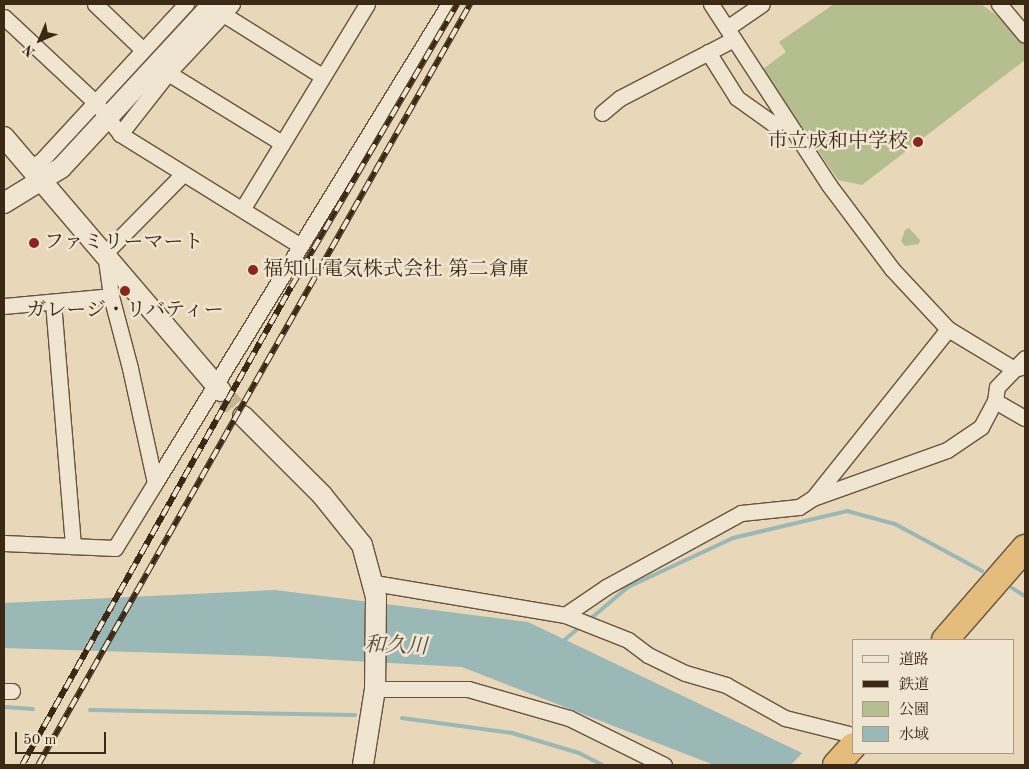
<!DOCTYPE html>
<meta charset="utf-8">
<style>
body{margin:0}
#map{position:relative;width:1029px;height:769px;overflow:hidden;background:#e8d7b8;font-family:"Old Standard TT","Noto Serif JP",serif}
div>[style]{position:absolute}
.green>*{inset:0;background:#b5be8f}
.water>*{inset:0;background:#99b8b6}
.stream>*{height:4px;margin:-2px;padding:0 2px;transform-origin:2px;border-radius:2px;background:#99b8b6}
.secondary-tunnel>*{height:20px;margin-top:-10px;transform-origin:0;background:repeating-linear-gradient(90deg,#c5b497 0 20px,transparent 0 30px)}
.roads{filter:drop-shadow(1px 0 #66543e) drop-shadow(-1px 0 #66543e) drop-shadow(0 1px #66543e) drop-shadow(0 -1px #66543e)}
.street>*{height:15px;margin:-7.5px;padding:0 7.5px;transform-origin:7.5px;border-radius:7.5px;background:#f0e5d1}
.secondary>*{height:20px;margin:-10px;padding:0 10px;transform-origin:10px;border-radius:10px;background:#f0e5d1}
.highway>*{height:26px;margin:-13px;padding:0 13px;transform-origin:13px;border-radius:13px;background:#e4bc7c}
.rail>*{height:5.5px;margin-top:-2.75px;transform-origin:0;background:repeating-linear-gradient(90deg,#f0e5d1 0 11px,#3b2915 0 22px);box-sizing:border-box;border-block:1px solid #3b2915}
.dots>*{width:14px;height:14px;translate:-50% -50%;box-sizing:border-box;border:2px solid #f0e5d1;border-radius:50%}
span{translate:-50% -50%;white-space:nowrap;text-align:center;line-height:1.15;-webkit-text-stroke:5px #f0e5d1;paint-order:stroke}
.poi-label{font-size:20px;color:#3b2915}
.right{translate:-100% -50%;text-align:right}
.left{translate:0 -50%;text-align:left}
.water-label{font-size:21px;color:#524d3d;font-style:italic}
.frame{position:absolute;inset:0;border:5px solid #3b2915;pointer-events:none}
.legend{position:absolute;left:852px;top:639px;width:162px;height:115px;box-sizing:border-box;background:#f0e5d1;border:1px solid #a89a86;margin:0;padding:6px 9px;list-style:none;font-size:15px;color:#3b2915}
.legend li{display:flex;align-items:center;gap:10px;height:25px}
.legend b{width:25px;border:1px solid #a89a86}
.north{position:absolute;left:15px;top:15px;width:50px;height:50px;-webkit-text-stroke:4px #f0e5d1;paint-order:stroke;rotate:225deg;font-size:14px;font-weight:700;line-height:20px;text-align:center;color:#3b2915}
.north::after{content:'';display:block;margin:auto;width:18px;height:22px;background:#3b2915;clip-path:polygon(50% 0,100% 100%,50% 72%,0 100%)}
.scale{position:absolute;left:15px;top:732px;width:91px;height:22px;box-sizing:border-box;border:2px solid #3b2915;border-top:0;padding-left:6px;font-size:15px;line-height:18px;white-space:nowrap;color:#3b2915;-webkit-text-stroke:4px #f0e5d1;paint-order:stroke}
</style>
<div id="map">
<div class="green">
<i style="clip-path:polygon(834px 4px,981px 4px,1011px 26px,1025px 45px,1025px 60px,862px 185px,838px 180px,763px 69px,786px 52px,779px 42px)"></i>
<i style="clip-path:polygon(909px 228px,920px 240px,919px 244px,905px 246px,901px 241px,905px 230px)"></i>
</div>
<div class="water">
<i style="clip-path:polygon(275px 590px,528px 622px,802px 753px,791px 765px,714px 765px,462px 667px,265px 656px,4px 648px,4px 603px)"></i>
</div>
<div class="stream">
<i style="left:1012px;top:588px;width:15px;rotate:32deg"></i>
<i style="left:589px;top:620px;width:51px;rotate:-40.2deg"></i>
<i style="left:628px;top:587px;width:116px;rotate:-25deg"></i>
<i style="left:733px;top:538px;width:117px;rotate:-13.3deg"></i>
<i style="left:847px;top:511px;width:50px;rotate:15.2deg"></i>
<i style="left:895px;top:524px;width:99px;rotate:28.4deg"></i>
<i style="left:562px;top:642px;width:25px;rotate:-40deg"></i>
<i style="left:4px;top:707px;width:29px;rotate:4deg"></i>
<i style="left:90px;top:710px;width:265px;rotate:1.1deg"></i>
<i style="left:402px;top:718px;width:111px;rotate:7.8deg"></i>
<i style="left:512px;top:733px;width:70px;rotate:16.6deg"></i>
<i style="left:579px;top:753px;width:27px;rotate:27deg"></i>
</div>
<div class="secondary-tunnel">
<i style="left:221px;top:391px;width:33px;rotate:49deg"></i>
</div>
<div class="roads">
<div class="street">
<i style="left:95px;top:4px;width:66px;rotate:43.8deg"></i>
<i style="left:232px;top:4px;width:13px;rotate:132deg"></i>
<i style="left:223px;top:14px;width:117px;rotate:32.1deg"></i>
<i style="left:711px;top:4px;width:216px;rotate:56.9deg"></i>
<i style="left:829px;top:185px;width:105px;rotate:53.1deg"></i>
<i style="left:892px;top:269px;width:82px;rotate:47deg"></i>
<i style="left:948px;top:329px;width:77px;rotate:31.2deg"></i>
<i style="left:1014px;top:369px;width:8px;rotate:-14deg"></i>
<i style="left:999px;top:4px;width:40px;rotate:50deg"></i>
<i style="left:4px;top:17px;width:126px;rotate:43.1deg"></i>
<i style="left:96px;top:103px;width:39px;rotate:52deg"></i>
<i style="left:120px;top:134px;width:211px;rotate:31.8deg"></i>
<i style="left:727px;top:28px;width:42px;rotate:-34.4deg"></i>
<i style="left:708px;top:52px;width:54px;rotate:57.8deg"></i>
<i style="left:737px;top:98px;width:43px;rotate:35.5deg"></i>
<i style="left:772px;top:123px;width:14px;rotate:-8deg"></i>
<i style="left:168px;top:73px;width:134px;rotate:31.6deg"></i>
<i style="left:602px;top:113px;width:23px;rotate:-40deg"></i>
<i style="left:620px;top:98px;width:128px;rotate:-27.4deg"></i>
<i style="left:120px;top:134px;width:78px;rotate:-51.8deg"></i>
<i style="left:168px;top:73px;width:81px;rotate:-47deg"></i>
<i style="left:30px;top:167px;width:13px;rotate:-29deg"></i>
<i style="left:41px;top:161px;width:214px;rotate:-47.3deg"></i>
<i style="left:243px;top:208px;width:239px;rotate:-58.7deg"></i>
<i style="left:53px;top:302px;width:245px;rotate:85.3deg"></i>
<i style="left:4px;top:306px;width:107px;rotate:-5.3deg"></i>
<i style="left:995px;top:401px;width:34px;rotate:30deg"></i>
<i style="left:155px;top:483px;width:562px;rotate:-58.46deg"></i>
<i style="left:814px;top:497px;width:215px;rotate:-51.4deg"></i>
<i style="left:4px;top:543px;width:111px;rotate:2.6deg"></i>
<i style="left:115px;top:548px;width:76px;rotate:-58.4deg"></i>
<i style="left:155px;top:483px;width:118px;rotate:-102.3deg"></i>
<i style="left:130px;top:368px;width:74px;rotate:-104.8deg"></i>
<i style="left:111px;top:296px;width:43px;rotate:-97.9deg"></i>
<i style="left:105px;top:253px;width:111px;rotate:-45.4deg"></i>
<i style="left:374px;top:583px;width:194px;rotate:9.5deg"></i>
<i style="left:565px;top:615px;width:68px;rotate:21.6deg"></i>
<i style="left:628px;top:640px;width:25px;rotate:37deg"></i>
<i style="left:648px;top:655px;width:41px;rotate:25.9deg"></i>
<i style="left:685px;top:673px;width:43px;rotate:16.3deg"></i>
<i style="left:726px;top:685px;width:68px;rotate:29.2deg"></i>
<i style="left:785px;top:718px;width:70px;rotate:14deg"></i>
<i style="left:565px;top:615px;width:50px;rotate:-34.3deg"></i>
<i style="left:606px;top:587px;width:154px;rotate:-28.7deg"></i>
<i style="left:741px;top:513px;width:58px;rotate:-5.9deg"></i>
<i style="left:799px;top:507px;width:17px;rotate:-33deg"></i>
<i style="left:813px;top:498px;width:142px;rotate:-19.7deg"></i>
<i style="left:947px;top:450px;width:41px;rotate:-34.1deg"></i>
<i style="left:981px;top:427px;width:30px;rotate:-62deg"></i>
<i style="left:995px;top:401px;width:14px;rotate:-82deg"></i>
<i style="left:997px;top:387px;width:40px;rotate:-46deg"></i>
<i style="left:375px;top:689px;width:93px"></i>
<i style="left:468px;top:689px;width:105px;rotate:16deg"></i>
<i style="left:569px;top:718px;width:106px;rotate:26.3deg"></i>
<i style="left:4px;top:691px;width:8px"></i>
</div>
<div class="secondary">
<i style="left:4px;top:137px;width:334px;rotate:49.5deg"></i>
<i style="left:4px;top:203px;width:67px;rotate:-31.6deg"></i>
<i style="left:61px;top:168px;width:224px;rotate:-47.2deg"></i>
<i style="left:243px;top:416px;width:112px;rotate:45deg"></i>
<i style="left:322px;top:495px;width:64px;rotate:51.3deg"></i>
<i style="left:362px;top:545px;width:54px;rotate:74.9deg"></i>
<i style="left:376px;top:597px;width:92px;rotate:90.6deg"></i>
<i style="left:375px;top:689px;width:77px;rotate:99deg"></i>
</div>
<div class="highway">
<i style="left:945px;top:640px;width:122px;rotate:-49deg"></i>
<i style="left:836px;top:765px;width:25px;rotate:-48deg"></i>
</div>
</div>
<div class="rail">
<i style="left:22px;top:765px;width:548px;rotate:-60.63deg"></i>
<i style="left:291px;top:287px;width:328px;rotate:-59.6deg"></i>
<i style="left:38px;top:765px;width:875px;rotate:-60.42deg"></i>
</div>
<div class="dots">
<i style="left:918px;top:142px;background:#8f2418"></i>
<i style="left:34px;top:243px;background:#8f2418"></i>
<i style="left:253px;top:270px;background:#8f2418"></i>
<i style="left:125px;top:291px;background:#8f2418"></i>
</div>
<div class="poi-label">
<span class="right" style="left:908px;top:142px">市立成和中学校</span>
<span class="left" style="left:44px;top:243px">ファミリーマート</span>
<span class="left" style="left:263px;top:270px">福知山電気株式会社 第二倉庫</span>
<span style="left:125px;top:311px">ガレージ・リバティー</span>
</div>
<div class="water-label">
<span style="left:396px;top:647px;rotate:2deg">和久川</span>
</div>
<div class="frame"></div>
<ul class="legend">
<li><b style="height:6px;background:#f0e5d1"></b>道路</li>
<li><b style="height:6px;background:#3b2915"></b>鉄道</li>
<li><b style="height:14px;background:#b5be8f"></b>公園</li>
<li><b style="height:14px;background:#99b8b6"></b>水域</li>
</ul>
<div class="north">N</div>
<div class="scale">50 m</div>
</div>
